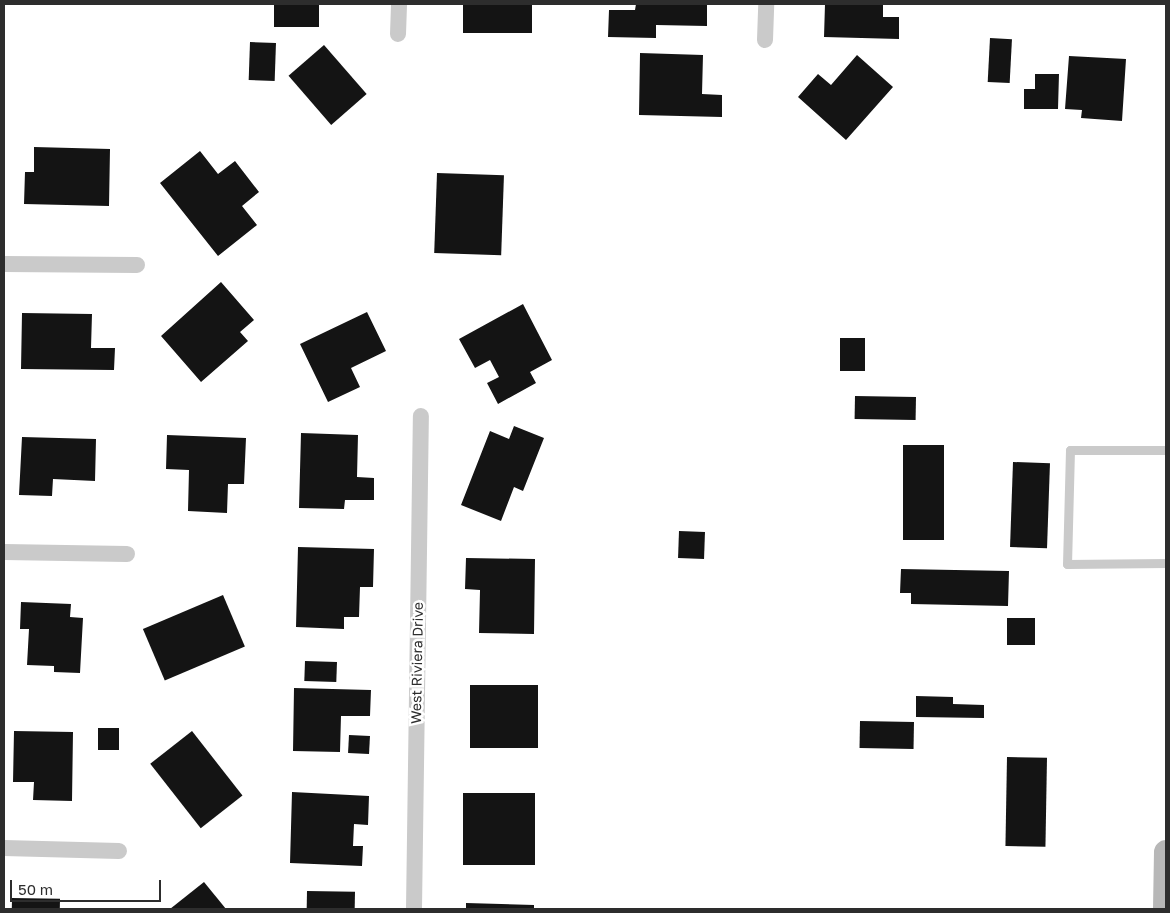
<!DOCTYPE html>
<style>
body{margin:0}
#map{position:relative;width:1170px;height:913px;overflow:hidden;background:#fff;font-family:"Golos Text",sans-serif}
div>[style]{position:absolute}
.building>*{inset:0;background:#141414;transform-origin:0 0}
.service>*{height:9px;margin:-4.5px;padding:0 4.5px;transform-origin:4.5px;border-radius:4.5px;background:#cacaca}
.minor>*{height:16px;margin:-8px;padding:0 8px;transform-origin:8px;border-radius:8px;background:#cacaca}
.secondary>*{height:24px;margin:-12px;padding:0 12px;transform-origin:12px;border-radius:12px;background:#b7b7b7}
span{translate:-50% -50%;white-space:nowrap;text-align:center;line-height:1.15;-webkit-text-stroke:5px #fff;paint-order:stroke}
.street-label{font-size:14px;color:#2d2d2d}
.frame{position:absolute;inset:0;border:5px solid #2d2d2d;pointer-events:none}
.scale{position:absolute;left:10px;top:880px;width:151px;height:22px;box-sizing:border-box;border:2px solid #2d2d2d;border-top:0;padding-left:6px;font-size:15px;line-height:18px;white-space:nowrap;color:#2d2d2d;-webkit-text-stroke:4px #fff;paint-order:stroke}
</style>
<div id="map">
<div class="building">
<i style="left:274px;top:4px;width:45px;height:23px"></i>
<i style="left:463px;top:4px;width:69px;height:29px"></i>
<i style="clip-path:polygon(636px 4px,707px 4px,707px 26px,656px 25px,656px 38px,608px 37px,609px 10px,635px 10px)"></i>
<i style="clip-path:polygon(825px 4px,883px 4px,883px 17px,899px 17px,899px 39px,824px 37px)"></i>
<i style="left:990px;top:38px;width:22px;height:44px;rotate:3deg"></i>
<i style="left:250px;top:42px;width:26px;height:38px;rotate:2deg"></i>
<i style="left:324px;top:45px;width:65px;height:47px;rotate:49deg"></i>
<i style="clip-path:polygon(640px 53px,703px 55px,702px 94px,722px 95px,722px 117px,639px 115px)"></i>
<i style="clip-path:polygon(857px 55px,893px 87px,846px 140px,798px 97px,818px 74px,831px 85px)"></i>
<i style="clip-path:polygon(1069px 56px,1126px 59px,1122px 121px,1081px 118px,1082px 110px,1065px 109px)"></i>
<i style="clip-path:polygon(1035px 74px,1059px 74px,1058px 109px,1024px 109px,1024px 89px,1035px 89px)"></i>
<i style="clip-path:polygon(34px 147px,110px 149px,109px 206px,24px 204px,25px 172px,34px 172px)"></i>
<i style="clip-path:polygon(200px 151px,218px 174px,235px 161px,259px 192px,242px 206px,257px 225px,218px 256px,160px 183px)"></i>
<i style="left:437px;top:173px;width:67px;height:80px;rotate:2deg"></i>
<i style="clip-path:polygon(221px 282px,254px 320px,240px 332px,248px 341px,201px 382px,161px 336px)"></i>
<i style="clip-path:polygon(523px 304px,552px 360px,530px 372px,536px 383px,498px 404px,487px 383px,499px 377px,490px 360px,475px 368px,459px 339px)"></i>
<i style="clip-path:polygon(367px 312px,386px 351px,351px 368px,360px 387px,328px 402px,300px 344px)"></i>
<i style="clip-path:polygon(22px 313px,92px 314px,91px 348px,115px 348px,114px 370px,21px 369px)"></i>
<i style="left:840px;top:338px;width:25px;height:33px"></i>
<i style="left:855px;top:396px;width:61px;height:23px;rotate:1deg"></i>
<i style="clip-path:polygon(514px 426px,544px 438px,523px 491px,514px 487px,501px 521px,461px 505px,490px 431px,509px 439px)"></i>
<i style="clip-path:polygon(301px 433px,358px 435px,357px 477px,374px 478px,374px 500px,345px 500px,344px 509px,299px 508px)"></i>
<i style="clip-path:polygon(167px 435px,246px 438px,244px 484px,228px 484px,227px 513px,188px 511px,189px 470px,166px 469px)"></i>
<i style="clip-path:polygon(22px 437px,96px 439px,95px 481px,53px 479px,52px 496px,19px 495px)"></i>
<i style="left:903px;top:445px;width:41px;height:95px"></i>
<i style="left:1013px;top:462px;width:37px;height:85px;rotate:2deg"></i>
<i style="left:679px;top:531px;width:26px;height:27px;rotate:2deg"></i>
<i style="clip-path:polygon(298px 547px,374px 549px,373px 587px,360px 587px,359px 617px,344px 617px,344px 629px,296px 627px)"></i>
<i style="clip-path:polygon(466px 558px,535px 559px,534px 634px,479px 633px,480px 590px,465px 589px)"></i>
<i style="clip-path:polygon(901px 569px,1009px 571px,1008px 606px,911px 604px,911px 593px,900px 593px)"></i>
<i style="left:223px;top:595px;width:56px;height:87px;rotate:67deg"></i>
<i style="clip-path:polygon(21px 602px,71px 604px,70px 617px,83px 618px,80px 673px,54px 672px,54px 666px,27px 665px,29px 629px,20px 629px)"></i>
<i style="left:1007px;top:618px;width:28px;height:27px"></i>
<i style="left:305px;top:661px;width:32px;height:20px;rotate:2deg"></i>
<i style="left:470px;top:685px;width:68px;height:63px"></i>
<i style="clip-path:polygon(294px 688px,371px 690px,370px 716px,341px 716px,340px 752px,293px 751px)"></i>
<i style="clip-path:polygon(916px 696px,953px 697px,953px 704px,984px 705px,984px 718px,916px 717px)"></i>
<i style="left:860px;top:721px;width:54px;height:27px;rotate:1deg"></i>
<i style="left:98px;top:728px;width:21px;height:22px"></i>
<i style="clip-path:polygon(14px 731px,73px 732px,72px 801px,33px 800px,34px 782px,13px 782px)"></i>
<i style="left:192px;top:731px;width:82px;height:53px;rotate:52deg"></i>
<i style="left:349px;top:735px;width:21px;height:18px;rotate:3deg"></i>
<i style="left:1007px;top:757px;width:40px;height:89px;rotate:1deg"></i>
<i style="clip-path:polygon(292px 792px,369px 796px,368px 825px,354px 824px,353px 846px,363px 846px,362px 866px,290px 863px)"></i>
<i style="left:463px;top:793px;width:72px;height:72px"></i>
<i style="clip-path:polygon(204px 882px,226px 909px,170px 909px)"></i>
<i style="left:307px;top:891px;width:48px;height:18px;rotate:1deg"></i>
<i style="left:12px;top:898px;width:48px;height:11px;rotate:1deg"></i>
<i style="clip-path:polygon(466px 903px,534px 905px,534px 909px,466px 909px)"></i>
</div>
<div class="service">
<i style="left:1166px;top:450px;width:96px;rotate:180deg"></i>
<i style="left:1070px;top:450px;width:114px;rotate:91.5deg"></i>
<i style="left:1067px;top:564px;width:99px;rotate:-0.6deg"></i>
</div>
<div class="minor">
<i style="left:398px;top:34px;width:30px;rotate:-88deg"></i>
<i style="left:765px;top:40px;width:36px;rotate:-88deg"></i>
<i style="left:4px;top:264px;width:133px;rotate:0.4deg"></i>
<i style="left:4px;top:552px;width:123px;rotate:0.9deg"></i>
<i style="left:4px;top:848px;width:115px;rotate:1.5deg"></i>
<i style="left:414px;top:909px;width:493px;rotate:-89.2deg"></i>
</div>
<div class="secondary">
<i style="left:1165px;top:909px;width:57px;rotate:-89deg"></i>
</div>
<div class="street-label">
<span style="left:417px;top:663px;rotate:-89deg">West Riviera Drive</span>
</div>
<div class="frame"></div>
<div class="scale">50 m</div>
</div>
